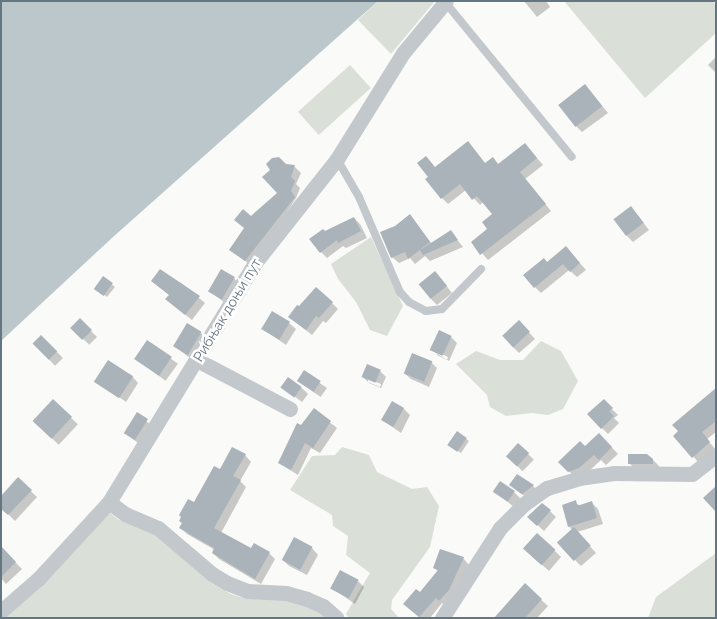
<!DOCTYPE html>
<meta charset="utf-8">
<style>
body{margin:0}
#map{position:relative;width:717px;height:619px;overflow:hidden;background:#fafaf8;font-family:Raleway,sans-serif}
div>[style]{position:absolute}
.green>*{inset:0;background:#dadfd7;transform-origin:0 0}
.water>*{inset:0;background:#bbc7cb}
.shadow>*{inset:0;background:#0003;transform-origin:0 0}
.building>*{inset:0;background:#aab3b9;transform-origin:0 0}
.lane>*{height:8px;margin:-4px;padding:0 4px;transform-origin:4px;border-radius:4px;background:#c3c8cc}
.street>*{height:15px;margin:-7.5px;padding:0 7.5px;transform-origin:7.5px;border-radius:7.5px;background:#c3c8cc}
span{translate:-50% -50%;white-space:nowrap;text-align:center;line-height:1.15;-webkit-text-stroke:5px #fff;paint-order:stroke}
.street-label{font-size:14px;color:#657683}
.frame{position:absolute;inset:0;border:2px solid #657683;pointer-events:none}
</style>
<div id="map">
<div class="green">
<i style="clip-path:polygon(378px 1px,435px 1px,391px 54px,358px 20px)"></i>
<i style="clip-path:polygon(564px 1px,712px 1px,716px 5px,716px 33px,645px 98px)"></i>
<i style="left:350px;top:65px;width:31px;height:70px;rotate:48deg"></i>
<i style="clip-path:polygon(371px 237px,403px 306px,387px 336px,370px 330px,356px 302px,338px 279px,331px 264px)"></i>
<i style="clip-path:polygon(541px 341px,561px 351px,578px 381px,563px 409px,548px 415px,532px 413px,506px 416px,490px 407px,487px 395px,456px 364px,476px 351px,500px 360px,523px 360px)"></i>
<i style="clip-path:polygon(342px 447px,369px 455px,377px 472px,412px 489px,427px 487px,439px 506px,430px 547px,392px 600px,391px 609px,399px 618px,349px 618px,346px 614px,370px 573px,346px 555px,348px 536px,333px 526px,332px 515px,290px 490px,312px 456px,335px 455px)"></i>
<i style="clip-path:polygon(109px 512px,119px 520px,150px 531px,213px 584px,231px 594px,244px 598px,283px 600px,319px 610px,329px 618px,1px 618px)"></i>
<i style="clip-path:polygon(716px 553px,716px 618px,648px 618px,656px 597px)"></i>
</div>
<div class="water">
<i style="clip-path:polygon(1px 1px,378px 1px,113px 237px,1px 341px)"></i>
</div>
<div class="shadow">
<i style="clip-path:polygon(524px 1px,546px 1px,550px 7px,537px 17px)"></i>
<i style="clip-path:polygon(716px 57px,716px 73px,708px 65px)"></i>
<i style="clip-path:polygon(585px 85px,608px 113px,582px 132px,576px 126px)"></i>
<i style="clip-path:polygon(525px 144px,543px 165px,525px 179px,551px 211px,488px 260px,472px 242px,488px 230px,493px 215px,483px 202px,480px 205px,466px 190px,448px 204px,442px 198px,436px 168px,486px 165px,493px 159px,499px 165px)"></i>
<i style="clip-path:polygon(286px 165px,295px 167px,301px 173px,296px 184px,300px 188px,296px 198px,252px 266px,231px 250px,251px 218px,278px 193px)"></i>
<i style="clip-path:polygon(631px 207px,649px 230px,633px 242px,627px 236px)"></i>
<i style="clip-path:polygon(410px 215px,432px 244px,451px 232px,463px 247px,430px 261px,425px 256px,415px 264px,410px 258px,399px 263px,392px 257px,396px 227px)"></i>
<i style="clip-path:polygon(354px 218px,360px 224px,367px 238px,346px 248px,343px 246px,327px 258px,321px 252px,325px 233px)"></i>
<i style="clip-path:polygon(572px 254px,586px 270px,577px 277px,569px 270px,541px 293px,535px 287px,547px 264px)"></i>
<i style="clip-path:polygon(103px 277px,115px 287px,107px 297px,98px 290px)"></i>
<i style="clip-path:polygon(234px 278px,240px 285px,228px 305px,209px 291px)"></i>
<i style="clip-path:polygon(441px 279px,452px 293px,437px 305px,431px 299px)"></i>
<i style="clip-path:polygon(180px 282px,205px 303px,192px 320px,173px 305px)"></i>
<i style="clip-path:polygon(332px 303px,338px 309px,326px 323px,323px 321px,312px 335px,289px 317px)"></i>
<i style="left:80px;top:320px;width:24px;height:11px;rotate:45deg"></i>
<i style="clip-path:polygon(289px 323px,296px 329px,286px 345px,263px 329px)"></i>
<i style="clip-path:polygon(525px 328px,535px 339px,519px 353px,513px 347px)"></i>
<i style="clip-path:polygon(201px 333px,207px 339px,194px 361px,174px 346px)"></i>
<i style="left:41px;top:336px;width:31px;height:11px;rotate:45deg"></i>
<i style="clip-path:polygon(evenodd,451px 337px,457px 343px,449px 361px,431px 350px,451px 337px,437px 352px,448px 357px,447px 360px,437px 355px,437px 352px)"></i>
<i style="left:148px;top:342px;width:37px;height:21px;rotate:36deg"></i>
<i style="clip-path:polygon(431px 362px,437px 368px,429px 387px,411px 379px,404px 373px)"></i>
<i style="clip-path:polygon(evenodd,380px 371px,386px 377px,381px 388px,369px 383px,363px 377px,380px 371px,368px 379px,381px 384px,380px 387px,368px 382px,368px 379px)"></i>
<i style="left:304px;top:372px;width:28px;height:11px;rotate:35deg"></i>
<i style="clip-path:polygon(132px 376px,138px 383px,126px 402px,97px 381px)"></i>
<i style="clip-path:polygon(282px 387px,302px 388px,308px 394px,302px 402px)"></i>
<i style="clip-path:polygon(716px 398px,716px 432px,707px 439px,715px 449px,699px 463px,675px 436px)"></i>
<i style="left:53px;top:401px;width:34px;height:28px;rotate:43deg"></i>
<i style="clip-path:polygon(604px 401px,618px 415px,614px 418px,619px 423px,608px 434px,588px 414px)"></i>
<i style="clip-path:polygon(404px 409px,410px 415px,401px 433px,384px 421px)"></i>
<i style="clip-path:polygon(314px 410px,337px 428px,320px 453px,311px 448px,298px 475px,279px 463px)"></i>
<i style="clip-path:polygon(137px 414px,154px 427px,142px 446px,125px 433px)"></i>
<i style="clip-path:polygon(599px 434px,618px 454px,606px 465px,601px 460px,586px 474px,575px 477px,560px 462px,585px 447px)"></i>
<i style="clip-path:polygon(466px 439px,469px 441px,461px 453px,453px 448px)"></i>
<i style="left:519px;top:445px;width:21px;height:16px;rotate:45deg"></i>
<i style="clip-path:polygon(245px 455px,251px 462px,240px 481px,246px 487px,221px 533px,251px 550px,269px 553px,275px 559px,261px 584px,219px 559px,213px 553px,215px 550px,187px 534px,181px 528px,195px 504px,221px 470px)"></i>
<i style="clip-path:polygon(652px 459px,659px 466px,659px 470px,636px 470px,629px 463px)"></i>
<i style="clip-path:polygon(517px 476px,533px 486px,539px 492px,529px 499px,517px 491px,511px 485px)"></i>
<i style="clip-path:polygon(18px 479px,37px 497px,15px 521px,1px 507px)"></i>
<i style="clip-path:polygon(495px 492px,514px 492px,520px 498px,514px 507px)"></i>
<i style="clip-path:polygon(575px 502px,580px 506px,592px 503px,598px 509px,603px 524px,577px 532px,596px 553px,581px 566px,575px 560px,572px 530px,569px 526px)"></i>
<i style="clip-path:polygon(550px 511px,556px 517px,544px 531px,529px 517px)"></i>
<i style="clip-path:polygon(312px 548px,318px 555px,307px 575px,289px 566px,283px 560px)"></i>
<i style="clip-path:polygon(555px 551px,561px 557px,549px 571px,531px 555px)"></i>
<i style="clip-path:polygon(6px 553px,22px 569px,6px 584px,1px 578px,1px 555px)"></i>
<i style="clip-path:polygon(463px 558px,469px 565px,446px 606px,442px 603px,430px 618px,420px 618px,411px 610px,420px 594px,439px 572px,434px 568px)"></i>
<i style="clip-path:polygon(358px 581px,364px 587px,355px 604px,332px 588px)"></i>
<i style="clip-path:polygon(525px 585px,548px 606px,537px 618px,495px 618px)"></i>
</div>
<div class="building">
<i style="left:585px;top:84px;width:28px;height:34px;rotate:52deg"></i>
<i style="clip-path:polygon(468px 141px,485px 163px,493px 157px,498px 164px,525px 143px,537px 158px,520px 172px,546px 204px,480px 255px,471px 242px,487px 229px,482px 222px,492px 214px,477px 196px,472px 200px,460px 184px,441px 199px,425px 179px,428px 177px,417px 163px,426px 156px,435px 167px)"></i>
<i style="clip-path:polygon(279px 157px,286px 164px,295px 165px,291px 177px,295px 181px,291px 191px,295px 197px,245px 261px,229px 250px,244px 228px,234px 220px,243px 209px,251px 216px,277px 193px,262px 177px,270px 170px,266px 164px,272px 158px)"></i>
<i style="left:631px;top:206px;width:21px;height:22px;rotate:53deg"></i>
<i style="clip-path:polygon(410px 214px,430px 242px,408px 259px,405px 252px,391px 258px,380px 232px,395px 226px)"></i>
<i style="clip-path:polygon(354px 217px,361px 231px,338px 243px,337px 240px,320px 253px,309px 239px,323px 229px,325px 231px)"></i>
<i style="clip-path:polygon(451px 230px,458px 240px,423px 255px,420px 250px)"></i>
<i style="clip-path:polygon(566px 246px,580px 263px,570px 272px,563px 264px,534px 288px,523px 275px,544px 258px,547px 262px)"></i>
<i style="clip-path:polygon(160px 269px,200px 296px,185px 315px,165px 299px,169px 295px,151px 281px)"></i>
<i style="left:221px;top:269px;width:16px;height:26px;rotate:30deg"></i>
<i style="left:435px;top:271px;width:19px;height:21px;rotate:51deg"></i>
<i style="left:103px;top:276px;width:12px;height:16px;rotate:35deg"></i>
<i style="clip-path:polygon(316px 287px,333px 302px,319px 318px,316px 316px,306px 330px,288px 317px,297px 305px,299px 306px)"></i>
<i style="left:272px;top:311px;width:21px;height:21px;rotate:31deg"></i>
<i style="left:80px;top:318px;width:17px;height:14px;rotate:45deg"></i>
<i style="left:519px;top:320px;width:16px;height:23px;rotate:47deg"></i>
<i style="left:187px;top:323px;width:17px;height:27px;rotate:31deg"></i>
<i style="left:439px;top:330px;width:14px;height:22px;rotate:25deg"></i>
<i style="left:41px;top:335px;width:23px;height:12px;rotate:45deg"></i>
<i style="left:147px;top:340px;width:30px;height:23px;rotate:34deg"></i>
<i style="left:412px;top:353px;width:22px;height:22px;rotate:22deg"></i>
<i style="left:108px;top:360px;width:30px;height:26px;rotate:33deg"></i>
<i style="left:367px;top:364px;width:15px;height:14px;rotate:23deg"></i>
<i style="left:304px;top:370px;width:20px;height:13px;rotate:33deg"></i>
<i style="left:288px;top:377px;width:17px;height:13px;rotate:36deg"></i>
<i style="clip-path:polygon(716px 388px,716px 421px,702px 432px,710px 442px,692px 458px,673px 436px,678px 431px,672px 425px)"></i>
<i style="left:53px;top:399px;width:26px;height:30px;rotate:43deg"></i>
<i style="clip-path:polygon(604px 399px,613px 408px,609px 411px,614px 416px,601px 429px,587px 414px)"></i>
<i style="left:392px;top:401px;width:14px;height:22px;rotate:30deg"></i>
<i style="clip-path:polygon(314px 408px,331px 421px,313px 448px,305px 443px,291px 470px,278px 463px,297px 423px,301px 425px)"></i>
<i style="left:137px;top:412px;width:13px;height:25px;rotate:32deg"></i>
<i style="left:457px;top:431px;width:12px;height:17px;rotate:35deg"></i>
<i style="clip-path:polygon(599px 433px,612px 447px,599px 460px,594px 455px,579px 468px,568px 472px,558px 462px,580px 441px,585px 446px)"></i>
<i style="left:518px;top:443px;width:15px;height:18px;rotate:42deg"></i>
<i style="clip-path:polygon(232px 447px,246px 454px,233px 476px,241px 480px,214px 528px,251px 548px,254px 543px,270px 552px,255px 579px,212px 553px,214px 548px,179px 528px,182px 523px,179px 521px,181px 517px,179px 515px,188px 499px,194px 502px,214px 466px,220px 469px)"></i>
<i style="clip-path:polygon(628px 454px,647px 454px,653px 459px,653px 464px,628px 464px)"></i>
<i style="clip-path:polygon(517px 474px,534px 485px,522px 494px,509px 485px)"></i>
<i style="clip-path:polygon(18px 477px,32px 490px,8px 515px,1px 509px,1px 496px)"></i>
<i style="left:500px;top:481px;width:18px;height:13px;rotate:34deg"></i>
<i style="clip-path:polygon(716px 486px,716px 512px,703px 498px)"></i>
<i style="clip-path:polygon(576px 500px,577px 505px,580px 505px,592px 501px,597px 518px,568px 527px,562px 505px)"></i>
<i style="clip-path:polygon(542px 503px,551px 510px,537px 526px,527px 517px)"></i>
<i style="left:574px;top:527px;width:25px;height:23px;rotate:48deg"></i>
<i style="left:537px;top:533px;width:25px;height:21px;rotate:42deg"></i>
<i style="left:294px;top:537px;width:21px;height:26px;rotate:28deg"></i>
<i style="clip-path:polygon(1px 546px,16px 562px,1px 577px)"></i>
<i style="clip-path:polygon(440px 549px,464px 557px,449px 590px,439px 601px,436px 598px,419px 617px,403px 604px,416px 589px,420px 592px,438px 570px,433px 568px)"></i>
<i style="left:340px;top:570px;width:21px;height:21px;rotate:28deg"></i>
<i style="clip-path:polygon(525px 583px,542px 599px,525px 618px,494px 618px)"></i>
</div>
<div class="lane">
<i style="left:445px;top:2px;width:200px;rotate:50.7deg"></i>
<i style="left:337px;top:159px;width:44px;rotate:59.9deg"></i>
<i style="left:359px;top:197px;width:103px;rotate:66.7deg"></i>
<i style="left:400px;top:292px;width:13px;rotate:48deg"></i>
<i style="left:409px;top:302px;width:19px;rotate:28deg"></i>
<i style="left:426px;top:311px;width:16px;rotate:-7deg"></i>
<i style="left:442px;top:309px;width:56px;rotate:-45.7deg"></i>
</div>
<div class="street">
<i style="left:197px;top:360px;width:105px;rotate:27.8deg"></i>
<i style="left:109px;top:502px;width:20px;rotate:37deg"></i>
<i style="left:125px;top:514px;width:36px;rotate:23deg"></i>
<i style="left:158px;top:528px;width:71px;rotate:40.4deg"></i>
<i style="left:212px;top:574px;width:17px;rotate:31deg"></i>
<i style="left:227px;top:583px;width:22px;rotate:21deg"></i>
<i style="left:248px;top:591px;width:38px;rotate:3deg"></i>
<i style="left:286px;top:593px;width:22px;rotate:16deg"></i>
<i style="left:307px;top:599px;width:17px;rotate:24deg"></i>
<i style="left:323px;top:606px;width:18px;rotate:41deg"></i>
<i style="left:1px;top:611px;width:49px;rotate:-40.9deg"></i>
<i style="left:38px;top:579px;width:105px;rotate:-47.3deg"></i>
<i style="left:109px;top:502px;width:279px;rotate:-58.6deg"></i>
<i style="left:254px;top:264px;width:134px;rotate:-51.7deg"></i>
<i style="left:337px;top:159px;width:125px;rotate:-58.1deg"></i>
<i style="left:403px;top:53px;width:67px;rotate:-50.4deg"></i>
<i style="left:442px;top:618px;width:107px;rotate:-57.2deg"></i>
<i style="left:500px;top:528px;width:34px;rotate:-45deg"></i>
<i style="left:524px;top:504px;width:28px;rotate:-35deg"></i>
<i style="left:547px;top:488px;width:34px;rotate:-17deg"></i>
<i style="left:579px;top:478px;width:35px;rotate:-8deg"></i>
<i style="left:614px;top:473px;width:78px;rotate:0.7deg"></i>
<i style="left:692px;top:474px;width:31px;rotate:-38deg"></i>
</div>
<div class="street-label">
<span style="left:227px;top:310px;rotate:-59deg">Рибњак доњи пут</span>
</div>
<div class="frame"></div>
</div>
